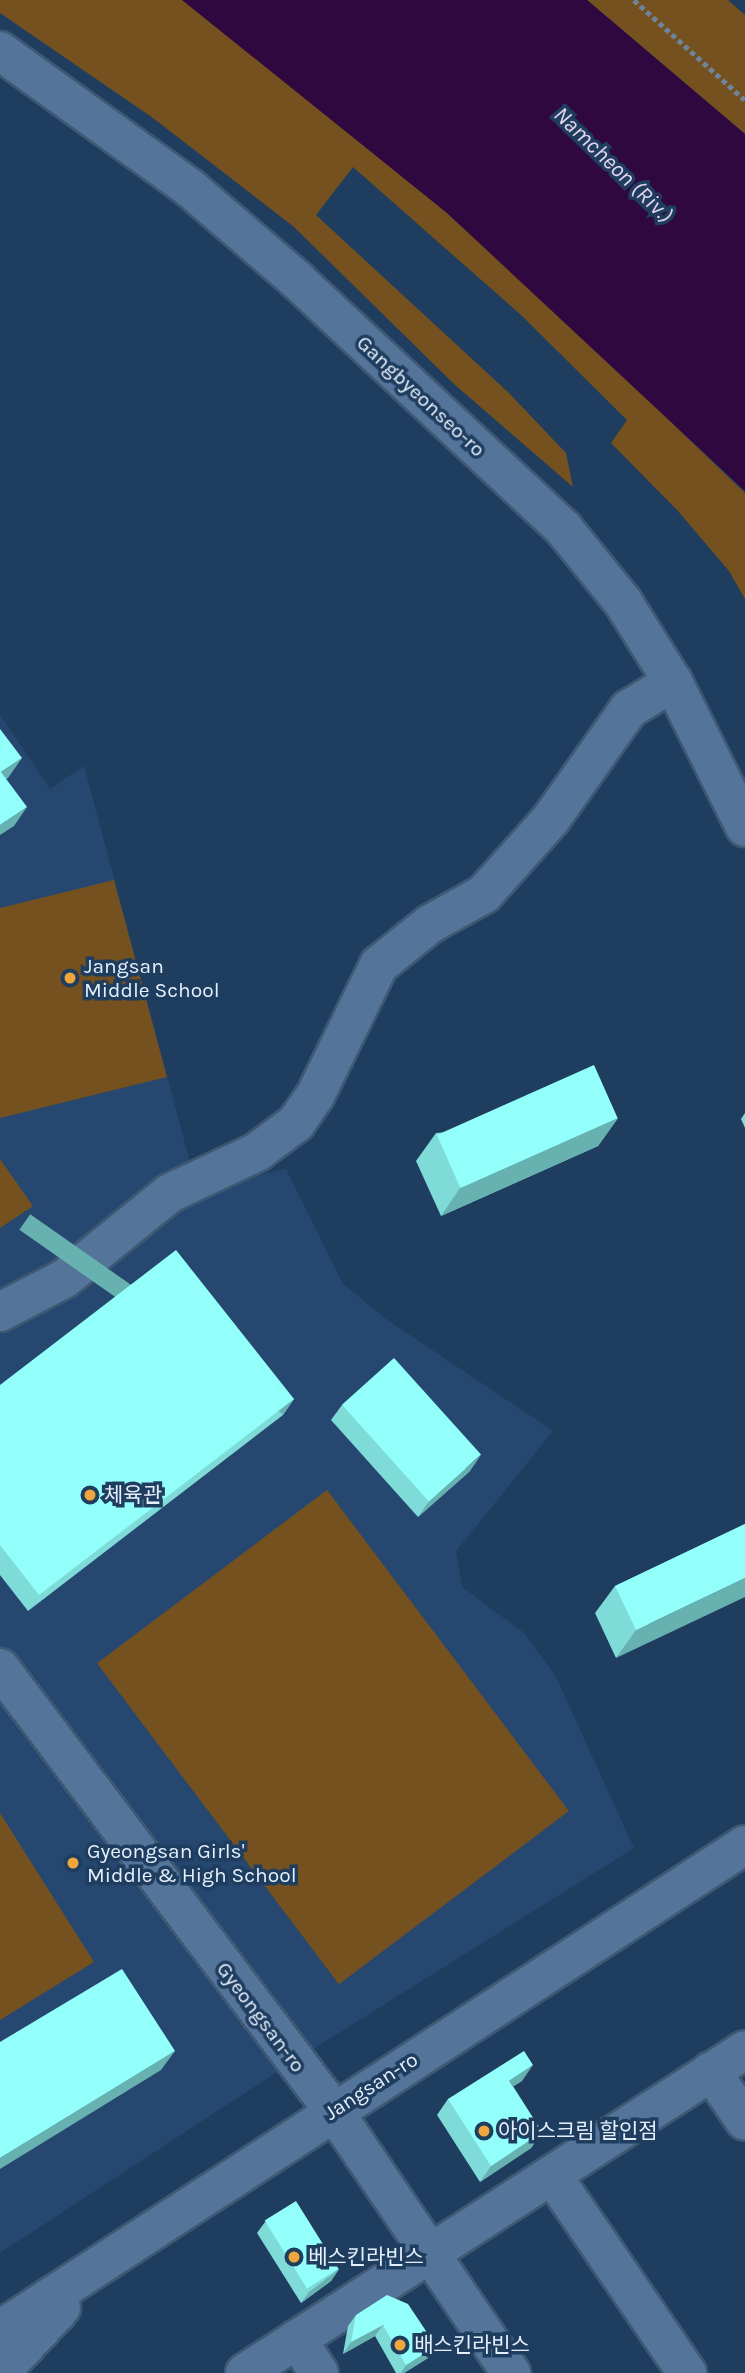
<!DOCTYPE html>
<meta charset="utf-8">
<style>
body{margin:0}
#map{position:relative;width:745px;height:2373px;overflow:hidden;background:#1f3d5f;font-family:Karla,"Noto Sans KR",sans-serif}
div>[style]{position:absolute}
.built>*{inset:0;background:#264870}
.green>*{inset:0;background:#74511f;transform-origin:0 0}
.water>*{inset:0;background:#2e083f}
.path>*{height:4.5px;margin-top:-2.25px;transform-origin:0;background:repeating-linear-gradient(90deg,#6d849d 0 5px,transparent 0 8.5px)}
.roads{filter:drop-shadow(2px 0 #3f5873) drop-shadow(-2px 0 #3f5873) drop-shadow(0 2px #3f5873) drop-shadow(0 -2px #3f5873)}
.minor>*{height:38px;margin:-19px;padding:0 19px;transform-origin:19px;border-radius:19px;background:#54749a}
.wall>*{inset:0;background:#7edbd8}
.shaded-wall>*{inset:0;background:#67b2b0;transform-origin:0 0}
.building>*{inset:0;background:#93fffb;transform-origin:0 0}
.dots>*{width:19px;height:19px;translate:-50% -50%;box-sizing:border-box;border:4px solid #1f3d5f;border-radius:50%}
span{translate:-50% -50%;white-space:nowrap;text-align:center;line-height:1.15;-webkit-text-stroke:7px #1f3d5f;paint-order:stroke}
.street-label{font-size:21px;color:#e4effc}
.poi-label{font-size:21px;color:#e4effc}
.left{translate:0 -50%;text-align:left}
.water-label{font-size:23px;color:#e3d3ed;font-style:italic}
</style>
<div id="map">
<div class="built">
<i style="clip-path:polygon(0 715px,50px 789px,84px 766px,195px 1181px,182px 1190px,286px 1169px,343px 1284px,386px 1319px,553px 1431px,456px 1551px,462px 1587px,523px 1632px,555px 1675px,634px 1848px,294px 2061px,0 2253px)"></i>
</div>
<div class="green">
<i style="clip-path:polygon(0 0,188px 0,344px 122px,528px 285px,745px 493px,745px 599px,729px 571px,678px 511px,611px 443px,627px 420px,521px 315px,353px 167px,316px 215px,509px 393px,566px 453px,573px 487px,454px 384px,294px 227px,153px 118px,0 13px)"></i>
<i style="clip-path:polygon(587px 0,728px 0,745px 15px,745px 134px)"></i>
<i style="clip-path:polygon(114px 880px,167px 1077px,0 1118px,0 908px)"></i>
<i style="clip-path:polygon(0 1159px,33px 1206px,0 1228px)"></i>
<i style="left:327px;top:1490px;width:402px;height:288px;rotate:53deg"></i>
<i style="clip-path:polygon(0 1813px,94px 1962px,0 2020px)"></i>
</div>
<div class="water">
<i style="clip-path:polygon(182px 0,587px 0,745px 134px,745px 491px,447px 213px)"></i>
</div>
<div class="path">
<i style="left:634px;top:0;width:149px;rotate:42deg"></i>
</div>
<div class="roads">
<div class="minor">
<i style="left:0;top:51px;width:236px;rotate:35.8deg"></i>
<i style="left:191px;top:189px;width:140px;rotate:40.6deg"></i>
<i style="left:297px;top:280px;width:364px;rotate:43deg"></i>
<i style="left:563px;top:528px;width:95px;rotate:51deg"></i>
<i style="left:623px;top:602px;width:94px;rotate:58deg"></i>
<i style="left:673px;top:682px;width:162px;rotate:63.6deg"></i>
<i style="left:0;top:1312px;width:72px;rotate:-27.3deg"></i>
<i style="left:64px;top:1279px;width:136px;rotate:-39.1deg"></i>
<i style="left:170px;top:1193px;width:96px;rotate:-25.2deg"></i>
<i style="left:257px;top:1152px;width:49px;rotate:-36.6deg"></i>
<i style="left:296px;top:1123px;width:33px;rotate:-55deg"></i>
<i style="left:315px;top:1096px;width:146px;rotate:-64deg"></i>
<i style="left:379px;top:965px;width:65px;rotate:-38.8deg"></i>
<i style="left:430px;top:924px;width:62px;rotate:-29.1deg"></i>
<i style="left:484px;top:894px;width:101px;rotate:-48.2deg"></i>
<i style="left:551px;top:819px;width:135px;rotate:-54.7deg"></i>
<i style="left:629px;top:709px;width:52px;rotate:-31.5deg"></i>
<i style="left:0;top:1668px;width:553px;rotate:53.01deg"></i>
<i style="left:333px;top:2110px;width:318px;rotate:55.9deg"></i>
<i style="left:711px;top:2071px;width:60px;rotate:55.8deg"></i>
<i style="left:552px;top:2175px;width:240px;rotate:55.7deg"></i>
<i style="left:0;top:2330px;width:889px;rotate:-33.06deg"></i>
<i style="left:297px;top:2339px;width:40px;rotate:57.1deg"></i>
<i style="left:0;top:2373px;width:89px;rotate:-46.8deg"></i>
<i style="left:245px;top:2373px;width:595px;rotate:-32.86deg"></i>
</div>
</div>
<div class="wall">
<i style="clip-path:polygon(745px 1113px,745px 1128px,741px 1119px)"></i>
<i style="clip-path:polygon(618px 1118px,598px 1146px,441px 1216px,416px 1161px,436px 1133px)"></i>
<i style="clip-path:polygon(0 1385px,294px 1399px,283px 1415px,28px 1611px,0 1575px)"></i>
<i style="clip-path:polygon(342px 1405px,470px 1471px,418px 1517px,331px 1420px)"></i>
<i style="clip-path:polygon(745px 1524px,616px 1658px,595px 1613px,615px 1586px)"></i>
<i style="clip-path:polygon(522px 2081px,513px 2086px,542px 2132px,531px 2148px,480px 2182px,437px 2115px,448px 2099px)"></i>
<i style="clip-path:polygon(265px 2222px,339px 2269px,331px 2281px,301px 2303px,257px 2233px)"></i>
<i style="clip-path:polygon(356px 2315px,436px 2346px,428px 2358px,404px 2373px,396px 2373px,375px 2336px,343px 2354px,348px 2326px)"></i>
</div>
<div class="shaded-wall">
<i style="clip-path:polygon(22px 758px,8px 778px,0 783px,0 773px)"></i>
<i style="clip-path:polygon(27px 807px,14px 826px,0 835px,0 825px)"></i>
<i style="clip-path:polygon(618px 1118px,598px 1146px,441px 1216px,460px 1188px)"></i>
<i style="left:294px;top:1399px;width:19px;height:322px;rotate:125deg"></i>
<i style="clip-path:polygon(481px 1455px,470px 1471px,418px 1517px,429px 1501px)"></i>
<i style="clip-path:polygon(745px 1578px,745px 1597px,616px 1658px,636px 1630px)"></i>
<i style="clip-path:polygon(175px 2051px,161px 2070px,0 2169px,0 2158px)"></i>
<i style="clip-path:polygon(533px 2065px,522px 2081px,498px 2096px,509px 2081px)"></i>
<i style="clip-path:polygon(542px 2132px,531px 2148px,480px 2182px,491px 2166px)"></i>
<i style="clip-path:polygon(339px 2269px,331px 2281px,301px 2303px,309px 2292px)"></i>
<i style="clip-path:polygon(383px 2325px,375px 2336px,343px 2354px,351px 2342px)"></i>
<i style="clip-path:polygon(436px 2346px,428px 2358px,404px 2373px,401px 2373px,406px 2365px)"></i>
</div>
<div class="building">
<i style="clip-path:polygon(0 729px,22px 758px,1px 772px,27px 807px,0 825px)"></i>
<i style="left:594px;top:1065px;width:58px;height:172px;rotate:66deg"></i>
<i style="clip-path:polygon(176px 1250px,294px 1399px,39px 1595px,0 1545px,0 1385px)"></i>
<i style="left:394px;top:1358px;width:130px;height:70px;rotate:48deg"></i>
<i style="clip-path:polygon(745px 1524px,745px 1578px,636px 1630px,615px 1586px)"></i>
<i style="clip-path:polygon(122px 1969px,175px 2051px,0 2158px,0 2042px)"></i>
<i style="clip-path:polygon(524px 2051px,533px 2065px,509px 2081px,542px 2132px,491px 2166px,448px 2099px)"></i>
<i style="left:296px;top:2201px;width:80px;height:37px;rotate:58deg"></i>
<i style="clip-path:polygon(387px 2295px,408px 2304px,436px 2346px,406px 2365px,383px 2325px,351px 2342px,356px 2315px)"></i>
</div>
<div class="dots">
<i style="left:70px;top:978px;background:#efa73d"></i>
<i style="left:90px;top:1495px;background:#efa73d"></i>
<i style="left:73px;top:1863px;background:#efa73d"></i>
<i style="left:484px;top:2131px;background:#efa73d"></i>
<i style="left:294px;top:2257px;background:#efa73d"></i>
<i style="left:400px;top:2345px;background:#efa73d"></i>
</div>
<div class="street-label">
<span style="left:421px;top:396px;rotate:43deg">Gangbyeonseo-ro</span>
<span style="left:261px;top:2017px;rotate:53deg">Gyeongsan-ro</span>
<span style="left:371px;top:2086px;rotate:-33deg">Jangsan-ro</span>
</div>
<div class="poi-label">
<span class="left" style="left:84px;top:978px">Jangsan<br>Middle School</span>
<span class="left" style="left:104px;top:1495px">체육관</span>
<span class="left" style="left:87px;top:1863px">Gyeongsan Girls'<br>Middle &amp; High School</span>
<span class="left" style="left:498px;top:2131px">아이스크림 할인점</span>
<span class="left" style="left:308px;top:2257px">베스킨라빈스</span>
<span class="left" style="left:414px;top:2345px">배스킨라빈스</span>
</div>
<div class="water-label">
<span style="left:613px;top:165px;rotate:44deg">Namcheon (Riv.)</span>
</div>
</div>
